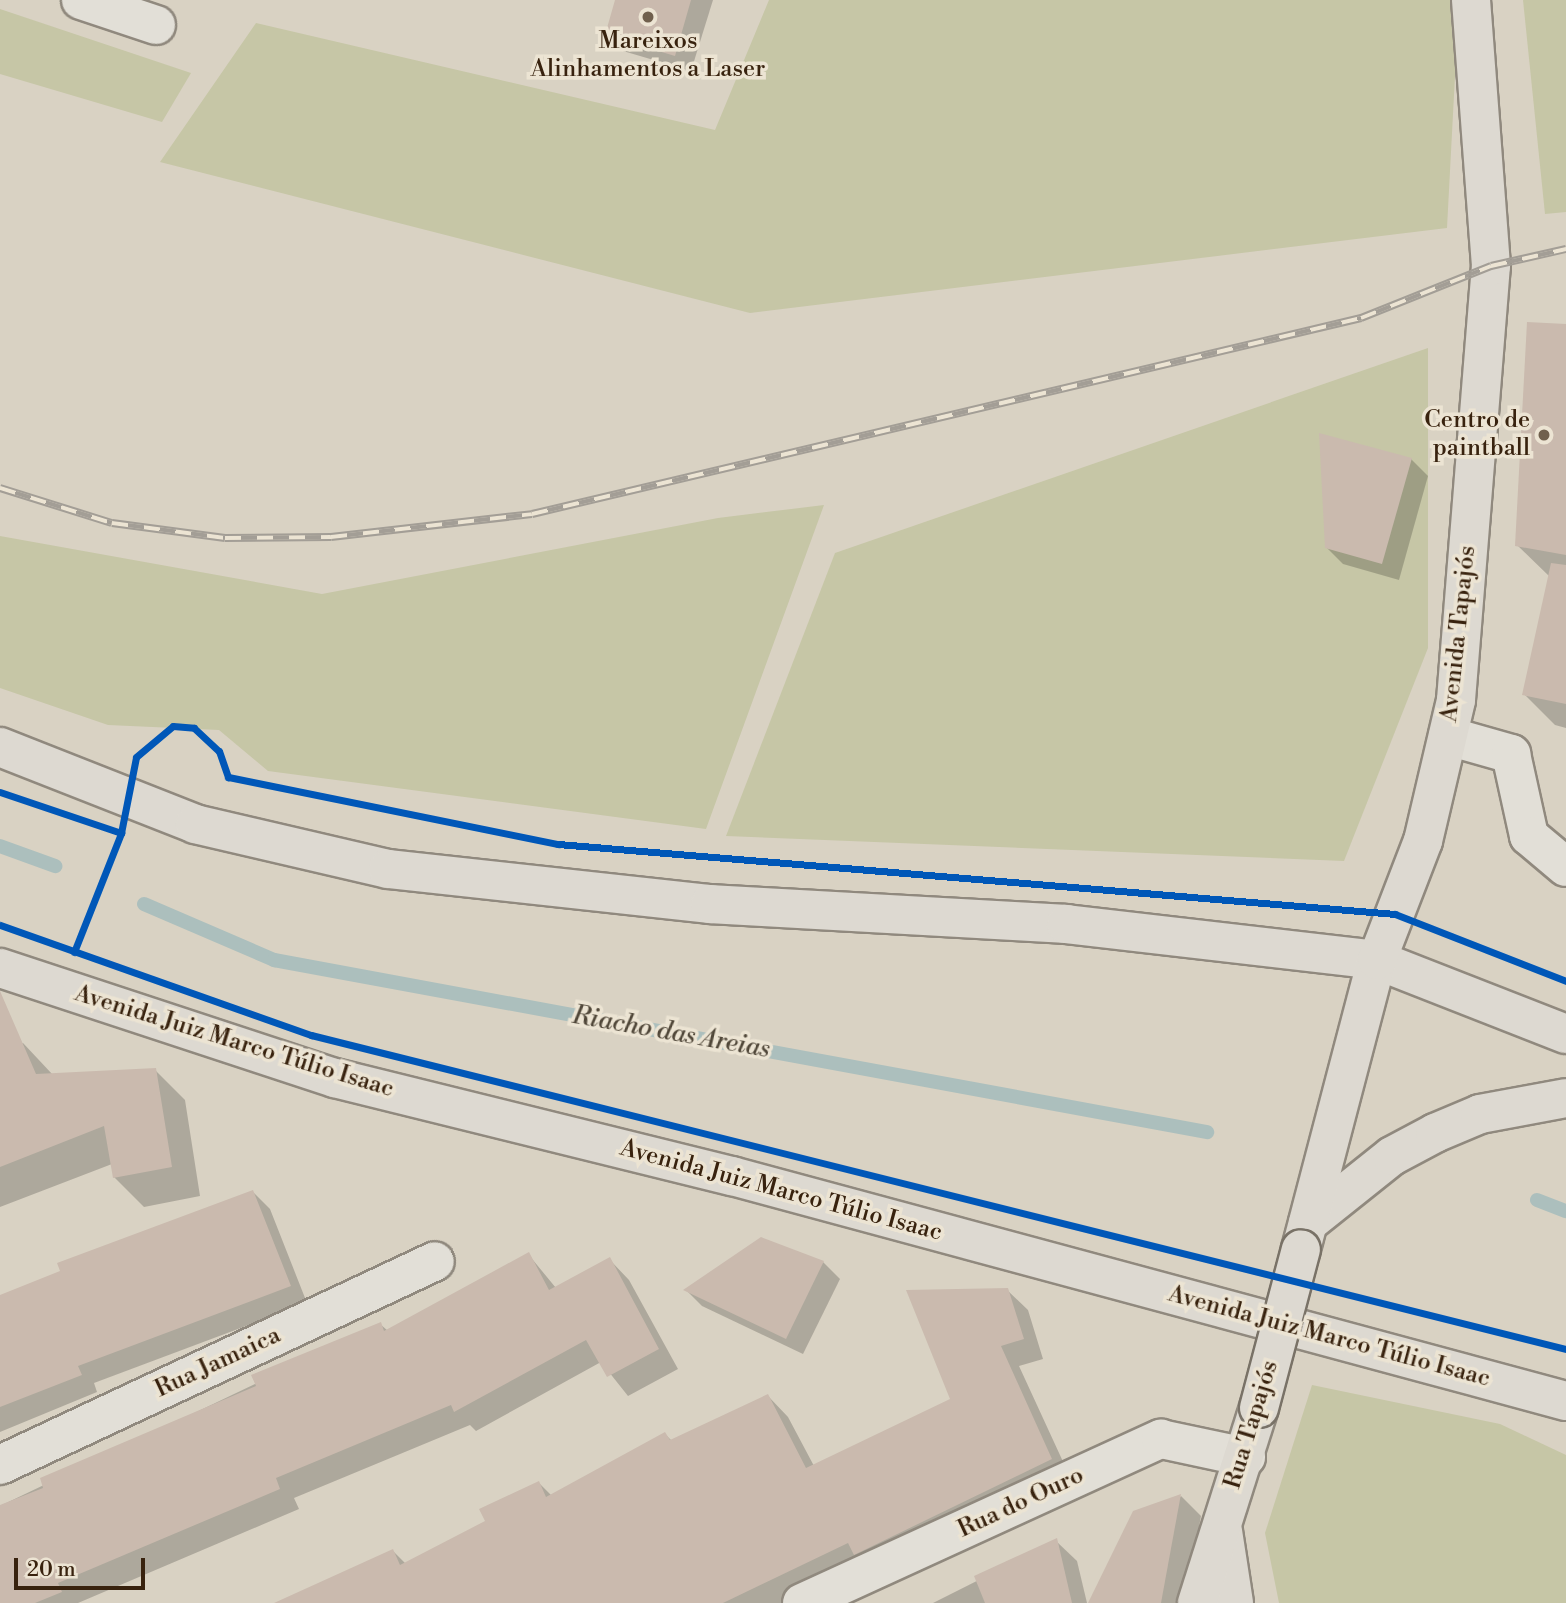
<!DOCTYPE html>
<meta charset="utf-8">
<style>
body{margin:0}
#map{position:relative;width:1566px;height:1603px;overflow:hidden;background:#d9d2c3;font-family:"Libre Bodoni",serif}
div>[style]{position:absolute}
.green>*{inset:0;background:#c6c6a6}
.shadow>*{inset:0;background:#0003}
.stream>*{height:14px;margin:-7px;padding:0 7px;transform-origin:7px;border-radius:7px;background:#acbfbd}
.building>*{inset:0;background:#cabaae}
.roads{filter:drop-shadow(2px 0 #90897e) drop-shadow(-2px 0 #90897e) drop-shadow(0 2px #90897e) drop-shadow(0 -2px #90897e)}
.minor>*{height:38px;margin:-19px;padding:0 19px;transform-origin:19px;border-radius:19px;background:#e2dfd7}
.major>*{height:38px;margin:-19px;padding:0 19px;transform-origin:19px;border-radius:19px;background:#ddd9d1}
.rail>*{height:8px;margin-top:-4px;transform-origin:0;background:repeating-linear-gradient(90deg,#ece4d3 0 16px,#a39e96 0 32px);box-sizing:border-box;border-block:2px solid #a39e96}
.bridges{filter:drop-shadow(2px 0 #797267) drop-shadow(-2px 0 #797267) drop-shadow(0 2px #797267) drop-shadow(0 -2px #797267)}
.major-bridge>*{height:38px;margin:-19px;padding:0 19px;transform-origin:19px;border-radius:19px;background:#ddd9d1}
.cycleway>*{height:7px;margin:-3.5px;padding:0 3.5px;transform-origin:3.5px;border-radius:3.5px;background:#0057b8}
.dots>*{width:19px;height:19px;translate:-50% -50%;box-sizing:border-box;border:4px solid #ece4d3;border-radius:50%}
span{translate:-50% -50%;white-space:nowrap;text-align:center;line-height:1.15;-webkit-text-stroke:7px #ece4d3;paint-order:stroke}
.poi-label{font-size:24px;color:#38220e}
.right{translate:-100% -50%;text-align:right}
.street-label{font-size:24px;color:#38220e}
.water-label{font-size:26px;color:#504739;font-style:italic}
.scale{position:absolute;left:14px;top:1558px;width:131px;height:32px;box-sizing:border-box;border:4px solid #38220e;border-top:0;padding-left:9px;font-size:21px;line-height:24px;white-space:nowrap;color:#38220e;-webkit-text-stroke:5px #ece4d3;paint-order:stroke}
</style>
<div id="map">
<div class="green">
<i style="clip-path:polygon(769px 0,1459px 0,1447px 228px,750px 313px,160px 162px,256px 23px,715px 130px)"></i>
<i style="clip-path:polygon(1523px 0,1566px 0,1566px 212px,1545px 214px)"></i>
<i style="clip-path:polygon(0 10px,0 9px,191px 73px,162px 122px,0 74px)"></i>
<i style="clip-path:polygon(1428px 348px,1428px 648px,1344px 861px,726px 836px,835px 553px)"></i>
<i style="clip-path:polygon(824px 505px,706px 829px,268px 771px,219px 730px,108px 725px,0 688px,0 536px,322px 594px,718px 518px)"></i>
<i style="clip-path:polygon(1312px 1385px,1500px 1424px,1566px 1455px,1566px 1603px,1279px 1603px,1265px 1533px)"></i>
</div>
<div class="shadow">
<i style="clip-path:polygon(618px 0,713px 0,691px 71px,623px 51px,606px 34px)"></i>
<i style="clip-path:polygon(1566px 326px,1566px 728px,1555px 725px,1524px 694px,1550px 577px,1517px 545px)"></i>
<i style="clip-path:polygon(1411px 459px,1428px 476px,1399px 580px,1343px 564px,1326px 547px)"></i>
<i style="clip-path:polygon(23px 1043px,53px 1075px,155px 1070px,185px 1100px,200px 1196px,144px 1207px,114px 1177px,112px 1164px,0 1207px,0 1052px)"></i>
<i style="clip-path:polygon(253px 1192px,270px 1209px,307px 1303px,94px 1383px,97px 1392px,0 1432px,0 1299px)"></i>
<i style="clip-path:polygon(528px 1254px,556px 1288px,609px 1259px,629px 1280px,678px 1369px,628px 1396px,601px 1362px,476px 1431px,470px 1425px,294px 1498px,299px 1509px,78px 1603px,0 1603px,0 1506px,380px 1324px,388px 1331px)"></i>
<i style="clip-path:polygon(823px 1262px,840px 1279px,803px 1354px,702px 1306px,686px 1290px)"></i>
<i style="clip-path:polygon(1007px 1290px,1028px 1310px,1043px 1359px,1019px 1366px,1071px 1479px,782px 1603px,284px 1603px,393px 1551px,406px 1564px,487px 1522px,539px 1483px,552px 1496px,665px 1434px,672px 1441px,768px 1396px,788px 1417px,814px 1466px,952px 1400px)"></i>
<i style="clip-path:polygon(1181px 1496px,1201px 1516px,1185px 1603px,1090px 1603px)"></i>
<i style="clip-path:polygon(1056px 1541px,1077px 1561px,1087px 1603px,933px 1603px)"></i>
</div>
<div class="stream">
<i style="left:0;top:846px;width:59px;rotate:20deg"></i>
<i style="left:144px;top:904px;width:142px;rotate:23.3deg"></i>
<i style="left:274px;top:960px;width:949px;rotate:10.45deg"></i>
<i style="left:1537px;top:1200px;width:31px;rotate:21deg"></i>
</div>
<div class="building">
<i style="clip-path:polygon(615px 0,691px 0,675px 56px,605px 35px)"></i>
<i style="clip-path:polygon(1527px 322px,1566px 324px,1566px 555px,1515px 546px)"></i>
<i style="clip-path:polygon(1319px 433px,1412px 458px,1382px 564px,1325px 548px)"></i>
<i style="clip-path:polygon(1551px 563px,1566px 565px,1566px 704px,1522px 695px)"></i>
<i style="clip-path:polygon(0 991px,36px 1074px,156px 1068px,172px 1167px,113px 1178px,104px 1126px,0 1167px)"></i>
<i style="clip-path:polygon(253px 1190px,291px 1286px,78px 1366px,82px 1375px,0 1407px,0 1295px,60px 1271px,57px 1263px)"></i>
<i style="clip-path:polygon(761px 1237px,824px 1261px,786px 1339px,683px 1290px)"></i>
<i style="clip-path:polygon(529px 1252px,549px 1290px,610px 1257px,659px 1349px,607px 1377px,586px 1340px,454px 1412px,451px 1405px,276px 1478px,280px 1489px,58px 1583px,62px 1592px,35px 1603px,0 1603px,0 1505px,43px 1488px,40px 1478px,256px 1386px,251px 1375px,381px 1322px,384px 1331px)"></i>
<i style="clip-path:polygon(1008px 1288px,1024px 1339px,1001px 1346px,1052px 1459px,854px 1555px,848px 1543px,723px 1603px,274px 1603px,393px 1549px,400px 1565px,485px 1521px,479px 1509px,539px 1481px,546px 1497px,665px 1432px,670px 1440px,768px 1394px,806px 1468px,950px 1399px,906px 1290px)"></i>
<i style="clip-path:polygon(1181px 1494px,1161px 1603px,1088px 1603px,1133px 1511px)"></i>
<i style="clip-path:polygon(1057px 1538px,1072px 1603px,985px 1603px,974px 1576px)"></i>
</div>
<div class="roads">
<div class="minor">
<i style="left:81px;top:0;width:79px;rotate:18.4deg"></i>
<i style="left:1448px;top:736px;width:66px;rotate:15.9deg"></i>
<i style="left:1511px;top:754px;width:84px;rotate:77.6deg"></i>
<i style="left:1529px;top:836px;width:48px;rotate:40deg"></i>
<i style="left:0;top:1465px;width:480px;rotate:-25.1deg"></i>
<i style="left:802px;top:1603px;width:395px;rotate:-24.6deg"></i>
<i style="left:1161px;top:1439px;width:87px;rotate:12deg"></i>
</div>
<div class="major">
<i style="left:0;top:747px;width:210px;rotate:21.5deg"></i>
<i style="left:195px;top:824px;width:198px;rotate:13.1deg"></i>
<i style="left:388px;top:869px;width:324px;rotate:6.2deg"></i>
<i style="left:710px;top:904px;width:357px;rotate:3.2deg"></i>
<i style="left:1066px;top:924px;width:313px;rotate:6.6deg"></i>
<i style="left:1377px;top:960px;width:203px;rotate:21.4deg"></i>
<i style="left:0;top:968px;width:353px;rotate:18.2deg"></i>
<i style="left:335px;top:1078px;width:409px;rotate:13.9deg"></i>
<i style="left:732px;top:1176px;width:864px;rotate:15.1deg"></i>
<i style="left:1308px;top:1223px;width:107px;rotate:-38.6deg"></i>
<i style="left:1392px;top:1156px;width:49px;rotate:-28.1deg"></i>
<i style="left:1435px;top:1133px;width:49px;rotate:-22.9deg"></i>
<i style="left:1480px;top:1114px;width:87px;rotate:-10.5deg"></i>
<i style="left:1301px;top:1249px;width:299px;rotate:-75.3deg"></i>
<i style="left:1377px;top:960px;width:128px;rotate:-68.9deg"></i>
<i style="left:1423px;top:841px;width:145px;rotate:-76.8deg"></i>
<i style="left:1456px;top:700px;width:435px;rotate:-85.4deg"></i>
<i style="left:1491px;top:266px;width:267px;rotate:-94.3deg"></i>
<i style="left:1223px;top:1531px;width:73px;rotate:81.3deg"></i>
<i style="left:1197px;top:1603px;width:205px;rotate:-72.4deg"></i>
</div>
</div>
<div class="rail">
<i style="left:0;top:488px;width:117px;rotate:17.4deg"></i>
<i style="left:112px;top:523px;width:114px;rotate:7.6deg"></i>
<i style="left:225px;top:538px;width:106px;rotate:-0.5deg"></i>
<i style="left:331px;top:537px;width:202px;rotate:-6.5deg"></i>
<i style="left:532px;top:514px;width:852px;rotate:-13.3deg"></i>
<i style="left:1361px;top:318px;width:140px;rotate:-21.8deg"></i>
<i style="left:1491px;top:266px;width:77px;rotate:-12.8deg"></i>
</div>
<div class="bridges">
<div class="major-bridge">
<i style="left:1259px;top:1408px;width:164px;rotate:-75.2deg"></i>
</div>
</div>
<div class="cycleway">
<i style="left:0;top:792px;width:128px;rotate:18.7deg"></i>
<i style="left:121px;top:833px;width:77px;rotate:-78.8deg"></i>
<i style="left:136px;top:757px;width:48px;rotate:-40deg"></i>
<i style="left:173px;top:726px;width:21px;rotate:5deg"></i>
<i style="left:194px;top:728px;width:34px;rotate:43deg"></i>
<i style="left:219px;top:751px;width:28px;rotate:71deg"></i>
<i style="left:228px;top:777px;width:337px;rotate:11.5deg"></i>
<i style="left:558px;top:844px;width:840px;rotate:4.78deg"></i>
<i style="left:1395px;top:914px;width:184px;rotate:21.4deg"></i>
<i style="left:0;top:925px;width:330px;rotate:19.5deg"></i>
<i style="left:311px;top:1035px;width:1294px;rotate:14.05deg"></i>
<i style="left:74px;top:952px;width:128px;rotate:-68.4deg"></i>
</div>
<div class="dots">
<i style="left:648px;top:17px;background:#70604d"></i>
<i style="left:1544px;top:435px;background:#70604d"></i>
</div>
<div class="poi-label">
<span style="left:648px;top:56px">Mareixos<br>Alinhamentos a Laser</span>
<span class="right" style="left:1530px;top:435px">Centro de<br>paintball</span>
</div>
<div class="street-label">
<span style="left:1459px;top:634px;rotate:-84deg">Avenida Tapajós</span>
<span style="left:234px;top:1042px;rotate:17deg">Avenida Juiz Marco Túlio Isaac</span>
<span style="left:781px;top:1191px;rotate:15deg">Avenida Juiz Marco Túlio Isaac</span>
<span style="left:1329px;top:1337px;rotate:15deg">Avenida Juiz Marco Túlio Isaac</span>
<span style="left:218px;top:1363px;rotate:-25deg">Rua Jamaica</span>
<span style="left:1252px;top:1425px;rotate:-73deg">Rua Tapajós</span>
<span style="left:1021px;top:1503px;rotate:-25deg">Rua do Ouro</span>
</div>
<div class="water-label">
<span style="left:671px;top:1033px;rotate:10deg">Riacho das Areias</span>
</div>
<div class="scale">20 m</div>
</div>
